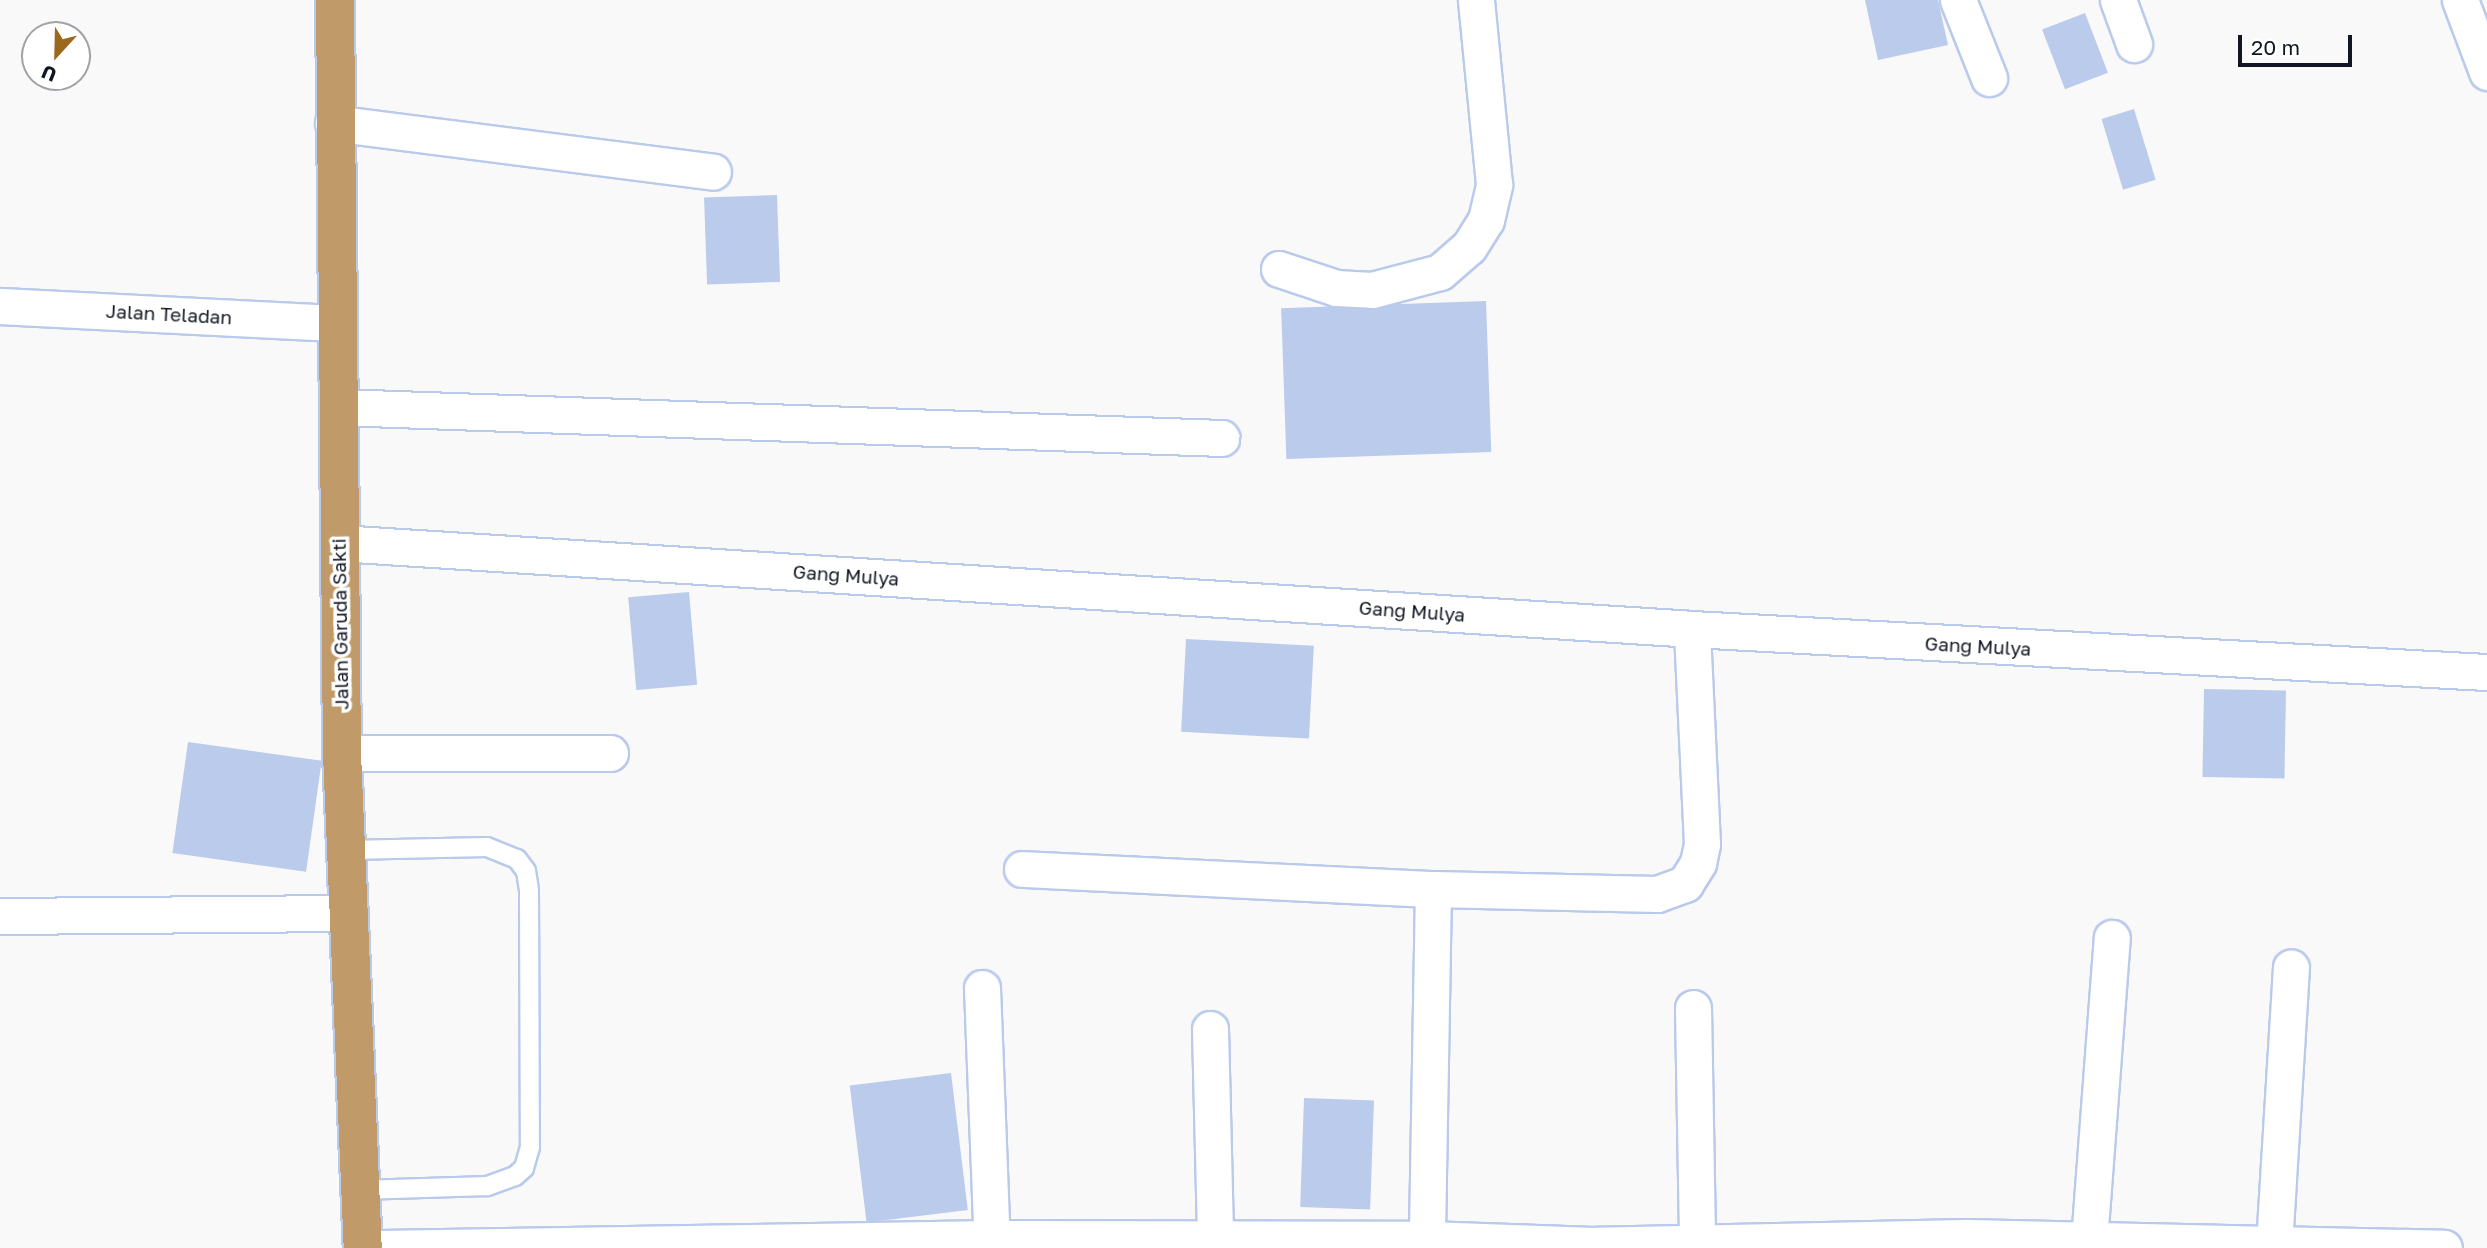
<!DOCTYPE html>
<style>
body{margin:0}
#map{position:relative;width:2487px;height:1248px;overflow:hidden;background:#f9f9f9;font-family:"Golos Text",sans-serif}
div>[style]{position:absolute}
.building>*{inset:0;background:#bbcbec;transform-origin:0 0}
.roads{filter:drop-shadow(2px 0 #bacaeb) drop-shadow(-2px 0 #bacaeb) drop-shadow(0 2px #bacaeb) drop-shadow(0 -2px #bacaeb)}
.service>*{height:18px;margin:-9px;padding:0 9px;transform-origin:9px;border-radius:9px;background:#fff}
.minor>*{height:35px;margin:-17.5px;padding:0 17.5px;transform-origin:17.5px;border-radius:17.5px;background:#fff}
.trunk>*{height:38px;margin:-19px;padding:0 19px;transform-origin:19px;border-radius:19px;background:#c09a68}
span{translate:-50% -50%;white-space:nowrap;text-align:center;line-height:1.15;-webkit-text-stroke:7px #fff;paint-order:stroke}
.street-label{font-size:19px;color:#111622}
.north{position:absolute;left:21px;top:21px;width:70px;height:70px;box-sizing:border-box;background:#fff;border:2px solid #a0a2a7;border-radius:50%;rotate:202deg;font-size:19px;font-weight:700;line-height:28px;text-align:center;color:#111622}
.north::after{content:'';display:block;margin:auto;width:24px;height:32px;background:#9b681e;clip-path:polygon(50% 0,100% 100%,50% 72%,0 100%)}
.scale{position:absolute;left:2238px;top:35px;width:114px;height:32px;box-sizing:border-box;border:4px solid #111622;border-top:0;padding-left:9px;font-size:21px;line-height:24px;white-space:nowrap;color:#111622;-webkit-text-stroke:5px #fff;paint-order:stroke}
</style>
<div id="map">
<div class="building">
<i style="clip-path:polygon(1865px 0,1938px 0,1948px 45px,1878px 60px)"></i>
<i style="left:2085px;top:13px;width:64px;height:46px;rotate:69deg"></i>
<i style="left:2134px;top:109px;width:74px;height:34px;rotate:73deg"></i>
<i style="left:777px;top:195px;width:87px;height:73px;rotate:88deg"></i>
<i style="left:1486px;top:301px;width:151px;height:205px;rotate:88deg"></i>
<i style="left:689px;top:592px;width:93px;height:61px;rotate:85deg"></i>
<i style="left:1186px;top:639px;width:128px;height:93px;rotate:3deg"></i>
<i style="left:2204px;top:689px;width:82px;height:88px;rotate:1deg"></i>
<i style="left:188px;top:742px;width:135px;height:112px;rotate:8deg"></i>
<i style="left:951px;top:1073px;width:138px;height:102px;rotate:83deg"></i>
<i style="left:1304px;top:1098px;width:70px;height:109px;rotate:2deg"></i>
</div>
<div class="roads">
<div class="service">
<i style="left:347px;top:850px;width:140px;rotate:-1.2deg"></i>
<i style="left:487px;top:847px;width:32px;rotate:22deg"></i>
<i style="left:517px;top:859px;width:15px;rotate:53deg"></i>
<i style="left:526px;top:871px;width:20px;rotate:81deg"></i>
<i style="left:529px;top:891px;width:256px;rotate:89.8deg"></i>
<i style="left:530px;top:1147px;width:22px;rotate:106deg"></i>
<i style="left:524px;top:1168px;width:12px;rotate:138deg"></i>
<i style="left:515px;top:1176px;width:30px;rotate:160deg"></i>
<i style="left:487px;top:1186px;width:126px;rotate:178.2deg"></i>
</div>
<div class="minor">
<i style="left:1958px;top:0;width:84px;rotate:68.3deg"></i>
<i style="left:2118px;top:0;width:47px;rotate:70deg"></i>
<i style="left:2460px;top:0;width:77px;rotate:69.4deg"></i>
<i style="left:333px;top:123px;width:383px;rotate:7.3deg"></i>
<i style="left:1279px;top:269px;width:60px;rotate:18.4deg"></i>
<i style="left:1336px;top:288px;width:36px;rotate:3deg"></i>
<i style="left:1372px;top:290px;width:70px;rotate:-14.8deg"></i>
<i style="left:1440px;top:272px;width:38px;rotate:-41deg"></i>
<i style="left:1469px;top:247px;width:32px;rotate:-58deg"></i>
<i style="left:1486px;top:220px;width:37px;rotate:-77deg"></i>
<i style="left:1494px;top:184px;width:185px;rotate:-95.6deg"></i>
<i style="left:0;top:306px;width:337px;rotate:2.9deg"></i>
<i style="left:339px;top:407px;width:883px;rotate:2.01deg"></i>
<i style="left:338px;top:543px;width:1357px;rotate:3.63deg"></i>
<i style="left:1692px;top:629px;width:796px;rotate:3.1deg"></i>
<i style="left:342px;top:753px;width:268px"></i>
<i style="left:1022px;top:869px;width:411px;rotate:2.8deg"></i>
<i style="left:1433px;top:889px;width:350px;rotate:91deg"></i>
<i style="left:1433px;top:889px;width:224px;rotate:1.3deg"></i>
<i style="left:1657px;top:894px;width:30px;rotate:-20deg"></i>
<i style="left:1685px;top:884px;width:25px;rotate:-58deg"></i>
<i style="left:1698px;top:863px;width:19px;rotate:-78deg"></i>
<i style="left:1702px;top:844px;width:215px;rotate:-92.7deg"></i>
<i style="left:0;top:916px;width:349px;rotate:-0.5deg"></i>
<i style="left:982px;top:988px;width:260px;rotate:87.8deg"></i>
<i style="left:1693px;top:1008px;width:236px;rotate:89deg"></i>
<i style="left:1210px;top:1029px;width:210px;rotate:88.6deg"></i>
<i style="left:2089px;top:1241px;width:304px;rotate:-85.7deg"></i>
<i style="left:2274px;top:1245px;width:278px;rotate:-86.5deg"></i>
<i style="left:380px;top:1248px;width:611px;rotate:-0.94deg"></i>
<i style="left:991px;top:1238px;width:436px;rotate:0.1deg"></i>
<i style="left:1427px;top:1239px;width:160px;rotate:2.1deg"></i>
<i style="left:1587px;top:1245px;width:380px;rotate:-1.2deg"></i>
<i style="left:1967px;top:1237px;width:477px;rotate:1.3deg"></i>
</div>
<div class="trunk">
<i style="left:335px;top:0;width:753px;rotate:89.47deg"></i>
<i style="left:342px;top:753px;width:495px;rotate:87.6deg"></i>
</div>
</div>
<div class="street-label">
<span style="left:169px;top:314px;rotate:3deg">Jalan Teladan</span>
<span style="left:846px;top:575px;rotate:4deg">Gang Mulya</span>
<span style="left:1412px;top:611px;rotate:4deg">Gang Mulya</span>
<span style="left:340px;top:624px;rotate:-91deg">Jalan Garuda Sakti</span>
<span style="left:1978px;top:646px;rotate:3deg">Gang Mulya</span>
</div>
<div class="north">U</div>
<div class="scale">20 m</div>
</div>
